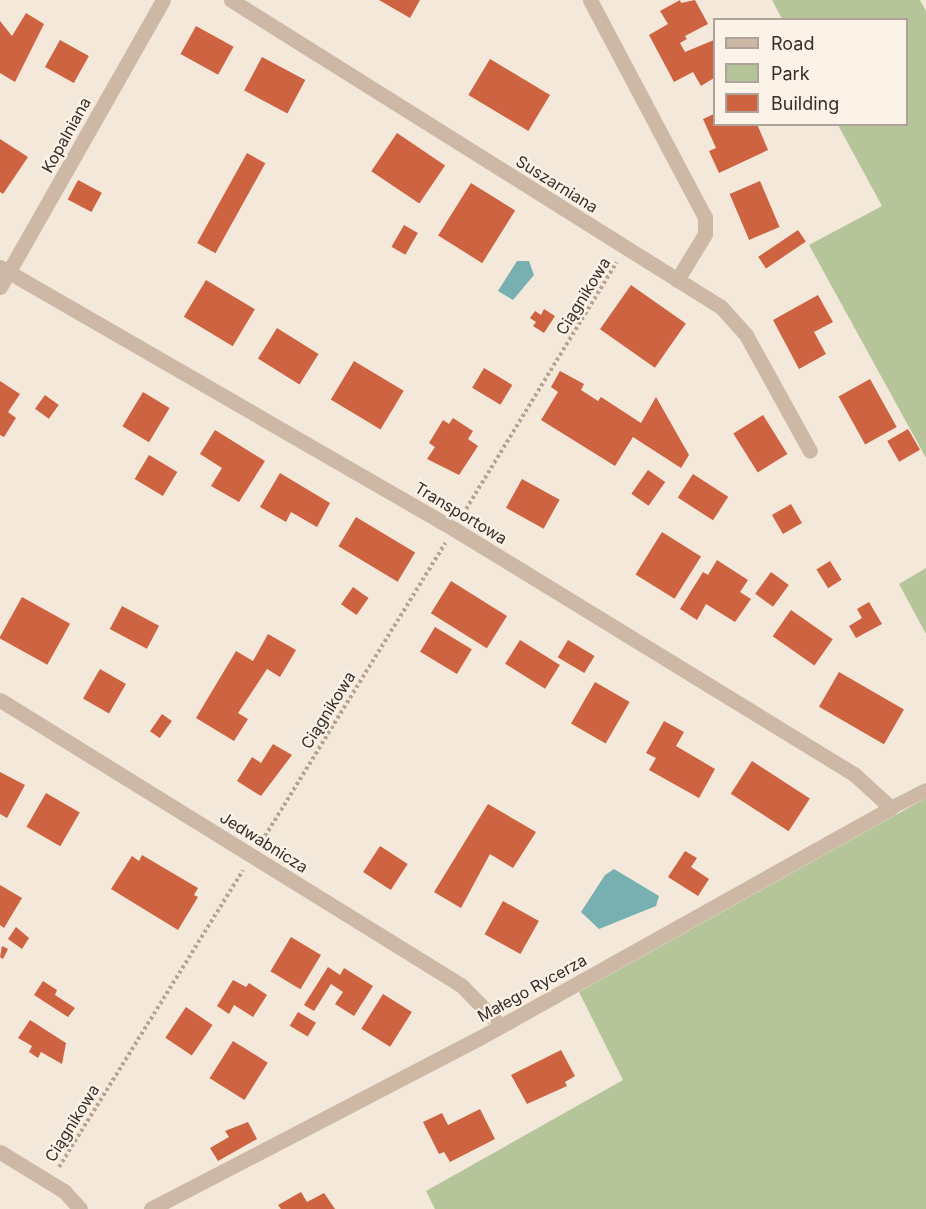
<!DOCTYPE html>
<meta charset="utf-8">
<style>
body{margin:0}
#map{position:relative;width:926px;height:1209px;overflow:hidden;background:#f4e8db;font-family:Inter,sans-serif}
div>[style]{position:absolute}
.green>*{inset:0;background:#b6c49a}
.water>*{inset:0;background:#78b0b2}
.building>*{inset:0;background:#cd6340;transform-origin:0 0}
.path>*{height:4px;margin-top:-2px;transform-origin:0;background:repeating-linear-gradient(90deg,#b8a290 0 3px,transparent 0 6px)}
.lane>*{height:14px;margin:-7px;padding:0 7px;transform-origin:7px;border-radius:7px;background:#cdb8a6}
.street>*{height:15px;margin:-7.5px;padding:0 7.5px;transform-origin:7.5px;border-radius:7.5px;background:#cdb8a6}
span{translate:-50% -50%;white-space:nowrap;text-align:center;line-height:1.15;-webkit-text-stroke:4.5px #fbf2e8;paint-order:stroke}
.street-label{font-size:16px;color:#382d28}
.legend{position:absolute;left:713px;top:18px;width:195px;height:108px;box-sizing:border-box;background:#fbf2e8;border:2px solid #ada39b;margin:0;padding:8px 10px;list-style:none;font-size:18px;color:#382d28}
.legend li{display:flex;align-items:center;gap:12px;height:30px}
.legend b{width:30px;border:2px solid #ada39b}
</style>
<div id="map">
<div class="green">
<i style="clip-path:polygon(772px 0,920px 0,926px 11px,926px 458px,809px 245px,882px 206px,838px 125px,906px 124px,906px 20px,782px 19px)"></i>
<i style="clip-path:polygon(926px 568px,926px 634px,899px 584px)"></i>
<i style="clip-path:polygon(926px 798px,926px 1209px,435px 1209px,426px 1191px,623px 1080px,579px 992px)"></i>
</div>
<div class="water">
<i style="clip-path:polygon(517px 261px,529px 261px,534px 275px,513px 300px,498px 291px)"></i>
<i style="clip-path:polygon(614px 869px,659px 896px,656px 906px,599px 929px,581px 912px,605px 875px)"></i>
</div>
<div class="building">
<i style="clip-path:polygon(379px 0,420px 0,410px 18px)"></i>
<i style="clip-path:polygon(680px 0,681px 3px,695px 0,708px 24px,685px 36px,687px 39px,680px 43px,685px 52px,714px 40px,714px 78px,701px 86px,693px 72px,674px 82px,649px 35px,668px 24px,660px 11px)"></i>
<i style="clip-path:polygon(26px 13px,44px 24px,15px 82px,0 73px,0 21px,12px 36px)"></i>
<i style="left:196px;top:26px;width:43px;height:32px;rotate:29deg"></i>
<i style="left:60px;top:40px;width:33px;height:31px;rotate:29deg"></i>
<i style="left:262px;top:57px;width:49px;height:38px;rotate:28deg"></i>
<i style="left:490px;top:59px;width:70px;height:42px;rotate:31deg"></i>
<i style="clip-path:polygon(714px 114px,714px 124px,757px 124px,768px 150px,719px 173px,709px 151px,716px 148px,703px 119px)"></i>
<i style="left:397px;top:133px;width:58px;height:46px;rotate:34deg"></i>
<i style="clip-path:polygon(0 139px,28px 157px,3px 194px,0 192px)"></i>
<i style="left:247px;top:153px;width:21px;height:103px;rotate:29deg"></i>
<i style="left:78px;top:180px;width:27px;height:22px;rotate:28deg"></i>
<i style="left:760px;top:181px;width:50px;height:33px;rotate:67deg"></i>
<i style="left:471px;top:183px;width:52px;height:62px;rotate:32deg"></i>
<i style="left:404px;top:225px;width:16px;height:25px;rotate:30deg"></i>
<i style="left:798px;top:230px;width:14px;height:48px;rotate:56deg"></i>
<i style="left:206px;top:280px;width:57px;height:43px;rotate:31deg"></i>
<i style="left:631px;top:285px;width:67px;height:54px;rotate:35deg"></i>
<i style="clip-path:polygon(818px 295px,833px 322px,814px 332px,826px 354px,799px 369px,773px 320px)"></i>
<i style="clip-path:polygon(544px 309px,555px 316px,544px 333px,533px 326px,536px 322px,530px 318px,535px 311px,541px 315px)"></i>
<i style="left:277px;top:328px;width:49px;height:36px;rotate:32deg"></i>
<i style="left:354px;top:361px;width:58px;height:45px;rotate:31deg"></i>
<i style="left:484px;top:368px;width:33px;height:23px;rotate:31deg"></i>
<i style="clip-path:polygon(560px 371px,584px 384px,581px 390px,598px 401px,601px 397px,641px 423px,656px 397px,689px 455px,681px 468px,633px 437px,615px 466px,541px 420px,558px 392px,551px 387px)"></i>
<i style="left:870px;top:379px;width:55px;height:36px;rotate:61deg"></i>
<i style="clip-path:polygon(0 381px,20px 394px,8px 412px,16px 418px,4px 437px,0 435px)"></i>
<i style="left:143px;top:392px;width:31px;height:40px;rotate:31deg"></i>
<i style="left:45px;top:395px;width:17px;height:17px;rotate:36deg"></i>
<i style="left:763px;top:415px;width:46px;height:35px;rotate:58deg"></i>
<i style="clip-path:polygon(453px 418px,473px 431px,468px 439px,478px 446px,459px 475px,427px 459px,435px 447px,429px 443px,443px 420px,449px 424px)"></i>
<i style="left:908px;top:429px;width:24px;height:24px;rotate:60deg"></i>
<i style="clip-path:polygon(215px 430px,265px 461px,239px 502px,211px 486px,222px 468px,200px 454px)"></i>
<i style="left:149px;top:455px;width:33px;height:28px;rotate:31deg"></i>
<i style="left:648px;top:470px;width:21px;height:29px;rotate:35deg"></i>
<i style="clip-path:polygon(280px 473px,330px 503px,317px 527px,291px 512px,286px 522px,260px 507px)"></i>
<i style="left:693px;top:474px;width:42px;height:28px;rotate:33deg"></i>
<i style="left:522px;top:479px;width:43px;height:33px;rotate:29deg"></i>
<i style="left:791px;top:504px;width:22px;height:22px;rotate:60deg"></i>
<i style="left:356px;top:517px;width:69px;height:34px;rotate:31deg"></i>
<i style="left:662px;top:532px;width:46px;height:50px;rotate:32deg"></i>
<i style="clip-path:polygon(717px 560px,748px 580px,740px 592px,751px 599px,735px 622px,706px 604px,697px 620px,680px 609px,703px 572px,708px 575px)"></i>
<i style="left:830px;top:561px;width:22px;height:16px;rotate:58deg"></i>
<i style="left:771px;top:572px;width:22px;height:27px;rotate:36deg"></i>
<i style="left:451px;top:581px;width:66px;height:38px;rotate:32deg"></i>
<i style="left:353px;top:587px;width:19px;height:21px;rotate:35deg"></i>
<i style="left:22px;top:597px;width:55px;height:47px;rotate:29deg"></i>
<i style="clip-path:polygon(869px 602px,882px 624px,856px 638px,849px 626px,862px 618px,857px 609px)"></i>
<i style="left:122px;top:606px;width:42px;height:26px;rotate:28deg"></i>
<i style="left:791px;top:610px;width:51px;height:32px;rotate:35deg"></i>
<i style="left:435px;top:627px;width:43px;height:29px;rotate:31deg"></i>
<i style="clip-path:polygon(268px 634px,296px 650px,280px 677px,267px 669px,238px 713px,248px 719px,234px 741px,196px 718px,236px 651px,253px 661px)"></i>
<i style="left:520px;top:640px;width:47px;height:28px;rotate:32deg"></i>
<i style="left:568px;top:640px;width:31px;height:20px;rotate:31deg"></i>
<i style="left:100px;top:669px;width:30px;height:34px;rotate:30deg"></i>
<i style="left:839px;top:672px;width:75px;height:40px;rotate:30deg"></i>
<i style="left:595px;top:682px;width:40px;height:48px;rotate:30deg"></i>
<i style="left:162px;top:714px;width:12px;height:21px;rotate:35deg"></i>
<i style="clip-path:polygon(664px 721px,684px 732px,676px 746px,715px 769px,699px 798px,649px 770px,656px 758px,646px 753px)"></i>
<i style="clip-path:polygon(273px 744px,292px 755px,261px 796px,237px 781px,252px 757px,261px 763px)"></i>
<i style="left:752px;top:761px;width:69px;height:39px;rotate:33deg"></i>
<i style="clip-path:polygon(0 772px,25px 785px,7px 818px,0 814px)"></i>
<i style="left:46px;top:793px;width:39px;height:39px;rotate:30deg"></i>
<i style="clip-path:polygon(488px 804px,536px 832px,513px 868px,490px 854px,461px 908px,434px 892px)"></i>
<i style="left:380px;top:846px;width:33px;height:31px;rotate:33deg"></i>
<i style="clip-path:polygon(685px 851px,697px 858px,691px 867px,709px 879px,698px 896px,668px 877px)"></i>
<i style="clip-path:polygon(142px 855px,198px 888px,194px 895px,198px 897px,178px 930px,111px 889px,132px 856px,139px 861px)"></i>
<i style="clip-path:polygon(0 885px,22px 898px,4px 928px,0 925px)"></i>
<i style="left:503px;top:901px;width:41px;height:38px;rotate:29deg"></i>
<i style="clip-path:polygon(16px 927px,29px 938px,22px 949px,8px 939px)"></i>
<i style="left:291px;top:937px;width:35px;height:40px;rotate:31deg"></i>
<i style="clip-path:polygon(2px 946px,8px 949px,3px 959px,0 957px)"></i>
<i style="clip-path:polygon(328px 967px,340px 975px,344px 968px,373px 986px,354px 1016px,335px 1004px,343px 992px,331px 984px,314px 1011px,304px 1005px)"></i>
<i style="clip-path:polygon(233px 980px,246px 987px,249px 983px,267px 995px,253px 1017px,234px 1005px,229px 1014px,217px 1006px)"></i>
<i style="clip-path:polygon(43px 981px,57px 990px,55px 995px,75px 1008px,68px 1017px,34px 995px)"></i>
<i style="left:383px;top:994px;width:34px;height:41px;rotate:32deg"></i>
<i style="left:186px;top:1007px;width:32px;height:37px;rotate:34deg"></i>
<i style="left:298px;top:1012px;width:21px;height:16px;rotate:31deg"></i>
<i style="clip-path:polygon(30px 1020px,66px 1043px,62px 1064px,41px 1052px,38px 1058px,29px 1052px,32px 1046px,18px 1038px)"></i>
<i style="left:233px;top:1041px;width:41px;height:44px;rotate:32deg"></i>
<i style="clip-path:polygon(561px 1050px,575px 1076px,565px 1082px,567px 1086px,527px 1104px,511px 1075px)"></i>
<i style="clip-path:polygon(480px 1109px,495px 1139px,450px 1162px,444px 1152px,439px 1154px,423px 1122px,442px 1113px,448px 1125px)"></i>
<i style="clip-path:polygon(248px 1122px,257px 1139px,218px 1161px,210px 1148px,229px 1137px,225px 1131px)"></i>
<i style="clip-path:polygon(301px 1192px,307px 1202px,324px 1193px,335px 1209px,281px 1209px,278px 1205px)"></i>
</div>
<div class="path">
<i style="left:463px;top:514px;width:295px;rotate:-58.6deg"></i>
<i style="left:262px;top:841px;width:350px;rotate:-58.4deg"></i>
<i style="left:59px;top:1167px;width:349px;rotate:-58.2deg"></i>
</div>
<div class="lane">
<i style="left:891px;top:808px;width:39px;rotate:-27deg"></i>
</div>
<div class="street">
<i style="left:231px;top:0;width:578px;rotate:32.07deg"></i>
<i style="left:721px;top:307px;width:38px;rotate:48deg"></i>
<i style="left:746px;top:335px;width:132px;rotate:61.1deg"></i>
<i style="left:590px;top:0;width:246px;rotate:62.1deg"></i>
<i style="left:705px;top:217px;width:17px;rotate:90deg"></i>
<i style="left:705px;top:234px;width:54px;rotate:121.3deg"></i>
<i style="left:0;top:267px;width:524px;rotate:29.99deg"></i>
<i style="left:454px;top:529px;width:469px;rotate:31.5deg"></i>
<i style="left:854px;top:774px;width:50px;rotate:42.6deg"></i>
<i style="left:891px;top:808px;width:470px;rotate:150.8deg"></i>
<i style="left:481px;top:1037px;width:372px;rotate:152.5deg"></i>
<i style="left:0;top:287px;width:330px;rotate:-60.4deg"></i>
<i style="left:0;top:700px;width:542px;rotate:31.73deg"></i>
<i style="left:461px;top:985px;width:56px;rotate:45.7deg"></i>
<i style="left:0;top:1152px;width:75px;rotate:31.4deg"></i>
<i style="left:64px;top:1191px;width:24px;rotate:48deg"></i>
</div>
<div class="street-label">
<span style="left:66px;top:135px;rotate:-61deg">Kopalniana</span>
<span style="left:557px;top:184px;rotate:32deg">Suszarniana</span>
<span style="left:583px;top:296px;rotate:-58deg">Ciągnikowa</span>
<span style="left:461px;top:513px;rotate:31deg">Transportowa</span>
<span style="left:328px;top:710px;rotate:-58deg">Ciągnikowa</span>
<span style="left:264px;top:842px;rotate:32deg">Jedwabnicza</span>
<span style="left:532px;top:988px;rotate:-29deg">Małego Rycerza</span>
<span style="left:72px;top:1123px;rotate:-58deg">Ciągnikowa</span>
</div>
<ul class="legend">
<li><b style="height:8px;background:#cdb8a6"></b>Road</li>
<li><b style="height:16px;background:#b6c49a"></b>Park</li>
<li><b style="height:16px;background:#cd6340"></b>Building</li>
</ul>
</div>
